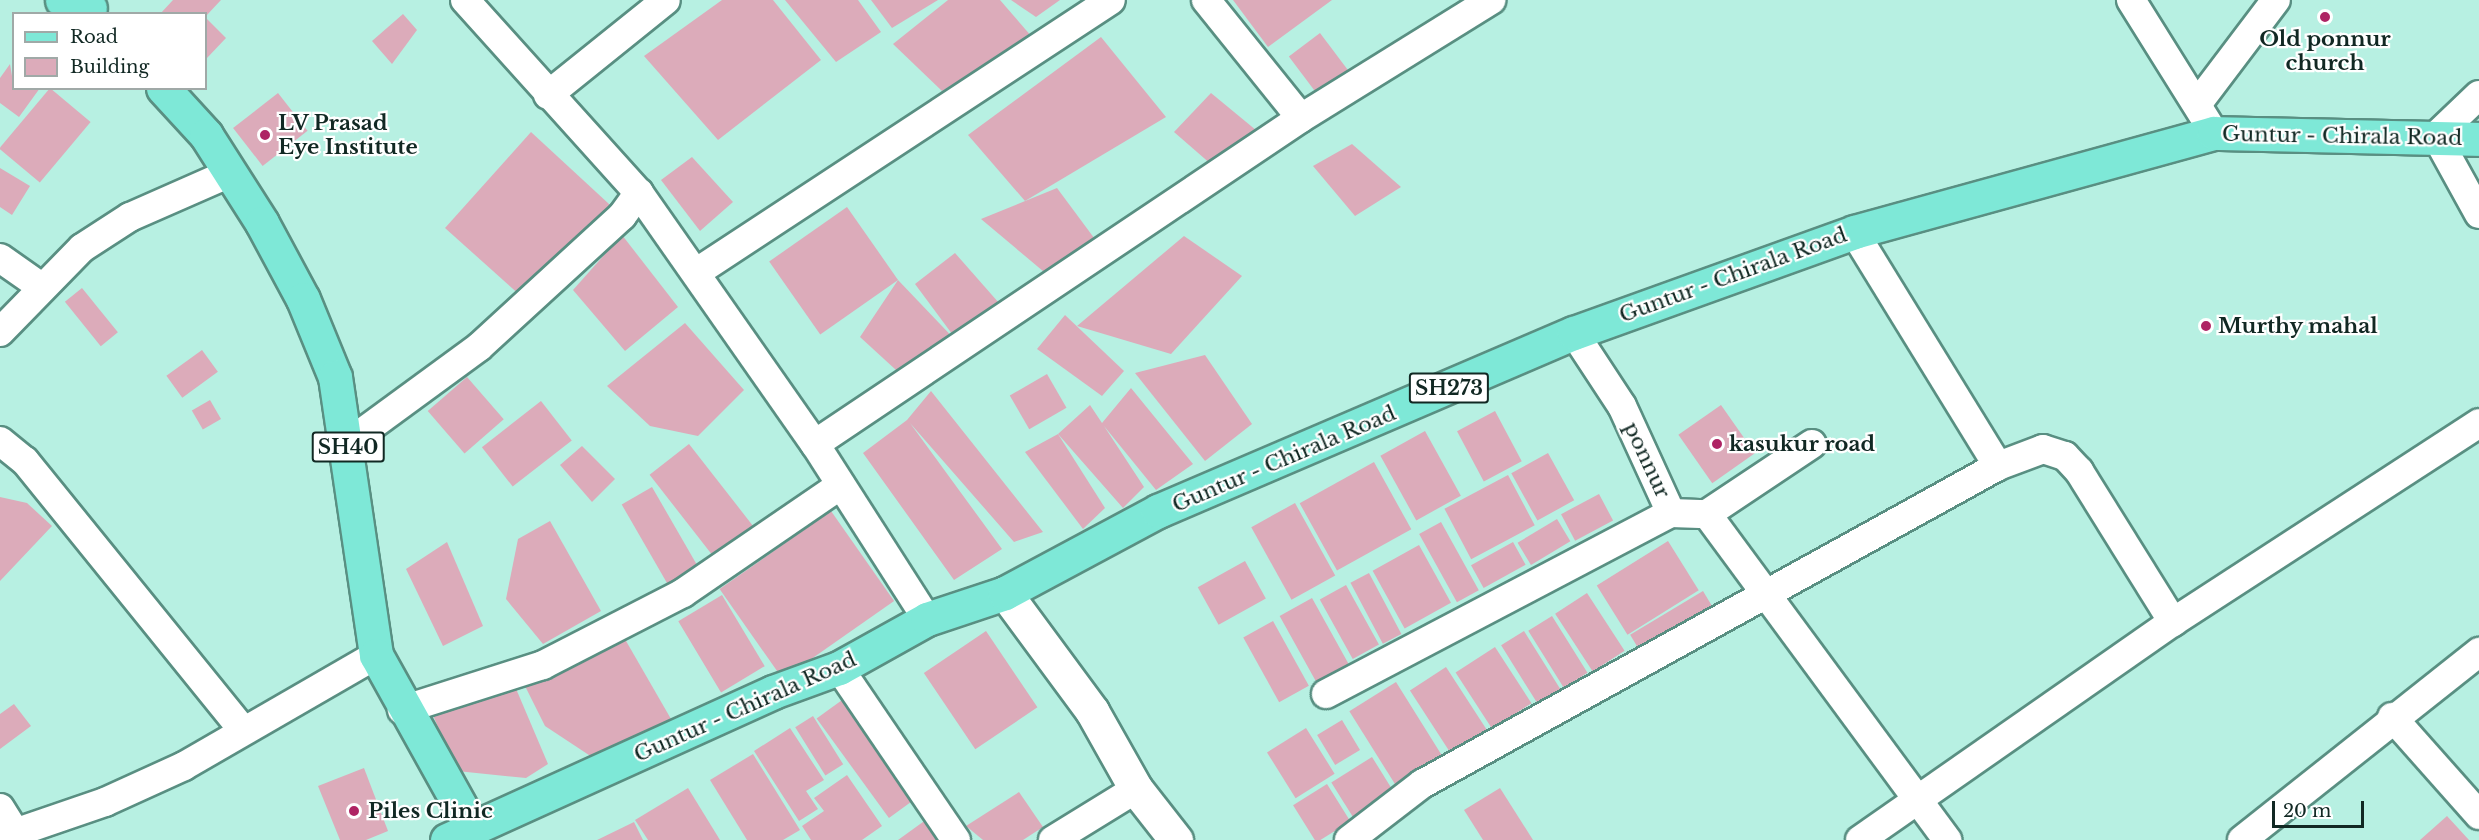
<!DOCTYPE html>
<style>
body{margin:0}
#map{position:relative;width:2479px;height:840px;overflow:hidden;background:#b7f0e2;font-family:"Libre Baskerville",serif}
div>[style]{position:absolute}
.building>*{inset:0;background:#dcabba;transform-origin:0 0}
.roads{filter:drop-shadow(2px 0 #598f82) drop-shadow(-2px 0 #598f82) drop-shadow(0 2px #598f82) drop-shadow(0 -2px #598f82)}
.minor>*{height:28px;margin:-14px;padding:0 14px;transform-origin:14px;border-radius:14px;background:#fff}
.tertiary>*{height:33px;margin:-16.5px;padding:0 16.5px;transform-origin:16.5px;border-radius:16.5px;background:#fff}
.primary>*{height:33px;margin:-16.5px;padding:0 16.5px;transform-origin:16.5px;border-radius:16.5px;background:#7ee8d7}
.dots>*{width:16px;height:16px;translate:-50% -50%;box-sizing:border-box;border:3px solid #fff;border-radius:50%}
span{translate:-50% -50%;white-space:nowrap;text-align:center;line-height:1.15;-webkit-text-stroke:4.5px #fff;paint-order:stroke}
.shield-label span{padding:2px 4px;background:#fff;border:2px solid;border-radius:4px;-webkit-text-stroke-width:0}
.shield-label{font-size:20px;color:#112823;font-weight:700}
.poi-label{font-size:21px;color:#112823;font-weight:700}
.left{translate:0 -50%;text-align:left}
.street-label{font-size:21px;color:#112823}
.legend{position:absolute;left:12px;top:12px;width:195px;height:78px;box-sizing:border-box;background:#fff;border:2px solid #a0a9a7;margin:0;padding:8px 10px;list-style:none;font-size:18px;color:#112823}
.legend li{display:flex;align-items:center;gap:12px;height:30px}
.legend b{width:30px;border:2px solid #a0a9a7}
.scale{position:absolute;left:2272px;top:801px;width:92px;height:27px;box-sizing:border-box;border:3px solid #112823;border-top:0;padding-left:8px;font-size:18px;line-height:21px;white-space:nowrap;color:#112823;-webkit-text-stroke:4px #fff;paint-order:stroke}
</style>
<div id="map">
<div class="building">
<i style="clip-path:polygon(173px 0,221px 0,206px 16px,160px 14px)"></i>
<i style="clip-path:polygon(722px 0,773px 0,821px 60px,718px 140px,644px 56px)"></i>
<i style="clip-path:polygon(785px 0,858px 0,881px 32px,836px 62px)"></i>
<i style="clip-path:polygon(871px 0,938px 0,892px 28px)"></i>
<i style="clip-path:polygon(948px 0,1000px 0,1032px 37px,942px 91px,893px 44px)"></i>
<i style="clip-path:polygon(1011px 0,1060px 0,1036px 17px)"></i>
<i style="clip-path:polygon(1233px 0,1332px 0,1268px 47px)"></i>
<i style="clip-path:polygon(403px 14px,417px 30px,392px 64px,372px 41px)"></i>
<i style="clip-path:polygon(206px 18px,226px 38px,207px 58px,206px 57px)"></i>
<i style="left:1320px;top:33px;width:46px;height:39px;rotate:53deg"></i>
<i style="clip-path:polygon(1101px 37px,1166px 117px,1025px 201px,968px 135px)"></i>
<i style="clip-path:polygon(10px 64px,14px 88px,40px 88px,19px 117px,0 103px,0 78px)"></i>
<i style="left:50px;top:88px;width:53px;height:79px;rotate:40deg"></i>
<i style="left:278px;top:93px;width:48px;height:57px;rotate:52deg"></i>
<i style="clip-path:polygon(1211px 93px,1268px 140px,1220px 172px,1174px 132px)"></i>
<i style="clip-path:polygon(531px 132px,622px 216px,522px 297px,445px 228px)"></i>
<i style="clip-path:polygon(1352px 144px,1401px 187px,1355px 216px,1313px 166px)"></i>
<i style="clip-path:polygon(692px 157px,733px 202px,700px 231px,661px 180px)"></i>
<i style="clip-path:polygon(0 168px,30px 186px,12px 215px,0 207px)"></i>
<i style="clip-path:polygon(1057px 188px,1103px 250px,1056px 282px,981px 219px)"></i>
<i style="left:847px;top:207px;width:89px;height:95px;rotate:55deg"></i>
<i style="clip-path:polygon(622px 235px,678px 307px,625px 351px,573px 290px)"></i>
<i style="clip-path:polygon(1184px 236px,1242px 276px,1171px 354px,1077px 326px)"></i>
<i style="clip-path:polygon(955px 253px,999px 303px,961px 346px,915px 284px)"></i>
<i style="clip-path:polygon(898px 280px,961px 346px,908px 381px,860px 337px)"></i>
<i style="left:82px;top:288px;width:57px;height:22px;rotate:51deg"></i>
<i style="clip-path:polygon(1065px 315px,1124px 371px,1102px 396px,1037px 349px)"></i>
<i style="clip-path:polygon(685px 323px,744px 390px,698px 436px,650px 426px,607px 386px)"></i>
<i style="left:202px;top:350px;width:27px;height:44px;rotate:54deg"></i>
<i style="clip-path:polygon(1205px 355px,1252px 424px,1205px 461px,1135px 373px)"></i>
<i style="left:1047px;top:374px;width:39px;height:43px;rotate:60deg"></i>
<i style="left:467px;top:377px;width:56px;height:52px;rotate:49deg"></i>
<i style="clip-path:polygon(1131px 388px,1193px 464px,1156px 490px,1104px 426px,1144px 487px,1123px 508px,1058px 434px,1090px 405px,1102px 423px)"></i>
<i style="clip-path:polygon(931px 391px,1043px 532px,1014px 542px,910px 423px,1002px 549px,954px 580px,863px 453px,907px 420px)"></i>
<i style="left:210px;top:400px;width:22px;height:21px;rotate:60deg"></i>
<i style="left:541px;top:401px;width:50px;height:75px;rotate:52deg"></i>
<i style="left:1721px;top:405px;width:59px;height:52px;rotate:55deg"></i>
<i style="left:1495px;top:411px;width:57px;height:43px;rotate:62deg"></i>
<i style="left:1425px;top:431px;width:74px;height:51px;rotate:61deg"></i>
<i style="clip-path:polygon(1058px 434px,1105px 508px,1083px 529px,1025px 452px)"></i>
<i style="left:689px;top:444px;width:110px;height:50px;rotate:52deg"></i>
<i style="clip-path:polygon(582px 446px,615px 479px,592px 502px,560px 465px)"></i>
<i style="left:1548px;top:453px;width:54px;height:42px;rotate:61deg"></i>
<i style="left:1374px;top:462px;width:77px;height:85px;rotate:61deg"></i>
<i style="left:1508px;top:475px;width:57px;height:72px;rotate:62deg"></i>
<i style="left:652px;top:487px;width:99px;height:35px;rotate:60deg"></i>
<i style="left:1599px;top:494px;width:30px;height:43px;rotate:62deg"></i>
<i style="clip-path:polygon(0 497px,27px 503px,52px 526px,0 581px)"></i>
<i style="left:1295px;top:503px;width:83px;height:50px;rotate:61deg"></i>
<i style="left:831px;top:511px;width:110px;height:136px;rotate:55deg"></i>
<i style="left:1557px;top:519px;width:26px;height:46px;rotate:59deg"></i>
<i style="clip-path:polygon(550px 521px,601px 611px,543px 644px,506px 599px,518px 539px)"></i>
<i style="left:1441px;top:522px;width:78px;height:25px;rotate:61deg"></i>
<i style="left:1668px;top:541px;width:58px;height:84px;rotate:58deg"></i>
<i style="clip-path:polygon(447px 542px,483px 626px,443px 646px,406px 569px)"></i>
<i style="left:1513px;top:542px;width:26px;height:48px;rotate:61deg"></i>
<i style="left:1419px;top:545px;width:66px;height:53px;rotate:61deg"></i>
<i style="left:1245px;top:561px;width:43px;height:54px;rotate:61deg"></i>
<i style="left:1369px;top:573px;width:69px;height:21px;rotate:62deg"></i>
<i style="left:1346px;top:585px;width:68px;height:30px;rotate:61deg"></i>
<i style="left:1703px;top:591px;width:23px;height:85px;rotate:59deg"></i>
<i style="left:1587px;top:593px;width:69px;height:38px;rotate:57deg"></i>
<i style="left:722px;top:595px;width:83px;height:51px;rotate:59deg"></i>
<i style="left:1312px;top:598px;width:77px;height:37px;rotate:61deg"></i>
<i style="left:1552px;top:616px;width:67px;height:28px;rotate:58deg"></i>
<i style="left:1273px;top:621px;width:74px;height:34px;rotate:61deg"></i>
<i style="left:986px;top:631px;width:92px;height:75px;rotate:56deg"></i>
<i style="left:1524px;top:631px;width:72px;height:27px;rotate:58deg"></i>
<i style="clip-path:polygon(622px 634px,671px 719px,598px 761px,545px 726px,523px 682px)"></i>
<i style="left:1495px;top:647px;width:67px;height:47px;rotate:57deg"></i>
<i style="left:1446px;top:667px;width:76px;height:43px;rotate:57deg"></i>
<i style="left:1396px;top:682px;width:89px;height:55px;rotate:58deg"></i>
<i style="clip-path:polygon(514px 684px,548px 764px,526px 778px,457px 771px,429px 706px)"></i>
<i style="left:849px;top:695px;width:123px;height:40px;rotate:54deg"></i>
<i style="clip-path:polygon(14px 704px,31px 726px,0 749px,0 714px)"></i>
<i style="left:813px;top:716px;width:57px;height:21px;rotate:58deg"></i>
<i style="left:1342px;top:720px;width:35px;height:29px;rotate:59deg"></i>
<i style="clip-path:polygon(790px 728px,824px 780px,806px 791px,818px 809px,799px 821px,754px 751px)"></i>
<i style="left:1306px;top:728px;width:54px;height:46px;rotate:58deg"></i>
<i style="clip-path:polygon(753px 754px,800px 830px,783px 840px,747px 840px,710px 780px)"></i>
<i style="left:1372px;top:757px;width:45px;height:48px;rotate:58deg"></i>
<i style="clip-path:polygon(364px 768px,388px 831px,366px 840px,340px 840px,318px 786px)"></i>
<i style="clip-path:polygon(847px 775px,882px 826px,862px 840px,811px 840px,802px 826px,824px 811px,814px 798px)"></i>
<i style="left:1327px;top:784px;width:44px;height:40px;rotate:58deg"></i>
<i style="clip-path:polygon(688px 788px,720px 840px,648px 840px,635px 820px)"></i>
<i style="clip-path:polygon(1500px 788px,1533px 840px,1483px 840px,1464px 810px)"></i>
<i style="clip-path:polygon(1019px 792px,1043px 827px,1023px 840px,983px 840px,966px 826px)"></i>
<i style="clip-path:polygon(934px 814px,953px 840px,898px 840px)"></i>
<i style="clip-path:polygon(2447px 816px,2469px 840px,2420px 840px)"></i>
<i style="clip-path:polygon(634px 822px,643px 840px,597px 840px)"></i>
</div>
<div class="roads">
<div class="minor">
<i style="left:465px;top:0;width:260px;rotate:48deg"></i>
<i style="left:639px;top:193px;width:307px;rotate:55deg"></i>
<i style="left:815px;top:444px;width:208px;rotate:57.4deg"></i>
<i style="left:1206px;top:0;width:151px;rotate:51.2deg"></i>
<i style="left:2131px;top:0;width:157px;rotate:58deg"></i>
<i style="left:548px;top:95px;width:151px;rotate:-38.8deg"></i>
<i style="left:2479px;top:95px;width:59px;rotate:136.4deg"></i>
<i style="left:2436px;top:136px;width:89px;rotate:61.1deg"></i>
<i style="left:2198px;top:103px;width:129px;rotate:-52.9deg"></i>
<i style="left:1854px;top:232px;width:275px;rotate:58.4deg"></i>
<i style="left:0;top:258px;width:49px;rotate:35deg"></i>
<i style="left:697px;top:272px;width:495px;rotate:-33.3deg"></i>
<i style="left:0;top:332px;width:117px;rotate:-45.7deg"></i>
<i style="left:82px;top:248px;width:57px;rotate:-32.9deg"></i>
<i style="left:130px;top:217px;width:109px;rotate:-23.7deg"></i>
<i style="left:1574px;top:333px;width:87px;rotate:56.7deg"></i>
<i style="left:1622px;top:406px;width:118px;rotate:65.4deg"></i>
<i style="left:1671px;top:513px;width:36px;rotate:2deg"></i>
<i style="left:1707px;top:514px;width:126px;rotate:-33.7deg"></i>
<i style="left:0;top:441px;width:32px;rotate:39deg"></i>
<i style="left:25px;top:461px;width:345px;rotate:51deg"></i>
<i style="left:348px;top:443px;width:162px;rotate:-36.2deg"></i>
<i style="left:479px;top:347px;width:194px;rotate:-42.5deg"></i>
<i style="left:622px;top:216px;width:29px;rotate:-54deg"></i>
<i style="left:815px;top:444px;width:585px;rotate:-33.85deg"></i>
<i style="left:1301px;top:118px;width:224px;rotate:-31.8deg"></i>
<i style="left:1707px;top:514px;width:405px;rotate:53.6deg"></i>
<i style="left:839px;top:668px;width:208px;rotate:55.8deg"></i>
<i style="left:1326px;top:694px;width:390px;rotate:-27.7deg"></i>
<i style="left:402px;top:710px;width:148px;rotate:-17.7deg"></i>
<i style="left:543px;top:665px;width:157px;rotate:-27.2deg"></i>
<i style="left:683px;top:593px;width:191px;rotate:-34.4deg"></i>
<i style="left:2392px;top:717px;width:131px;rotate:48.4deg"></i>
<i style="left:0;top:808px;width:28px;rotate:58deg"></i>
<i style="left:0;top:838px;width:111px;rotate:-18.9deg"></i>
<i style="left:105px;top:802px;width:87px;rotate:-24.5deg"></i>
<i style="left:184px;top:766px;width:222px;rotate:-30deg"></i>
<i style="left:1053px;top:840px;width:97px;rotate:-31.6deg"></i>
<i style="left:1349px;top:840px;width:92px;rotate:-37.5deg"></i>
<i style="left:1422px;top:784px;width:658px;rotate:-28.9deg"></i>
<i style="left:1998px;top:466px;width:48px;rotate:-20.7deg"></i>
<i style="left:2043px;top:449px;width:23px;rotate:18deg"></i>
<i style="left:2065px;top:456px;width:21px;rotate:47deg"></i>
<i style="left:2079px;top:471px;width:178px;rotate:58.1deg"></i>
<i style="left:1860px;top:840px;width:381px;rotate:-34.9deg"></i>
<i style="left:2173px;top:622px;width:365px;rotate:-33deg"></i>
<i style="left:2242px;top:840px;width:303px;rotate:-38.4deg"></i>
</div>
<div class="tertiary">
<i style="left:1005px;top:593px;width:147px;rotate:53.6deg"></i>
<i style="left:1092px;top:711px;width:90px;rotate:60.6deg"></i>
<i style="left:1136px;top:789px;width:65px;rotate:51.9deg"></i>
</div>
<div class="primary">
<i style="left:62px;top:0;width:29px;rotate:16deg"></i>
<i style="left:163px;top:88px;width:64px;rotate:47.5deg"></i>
<i style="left:206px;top:135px;width:104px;rotate:57.5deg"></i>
<i style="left:262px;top:223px;width:86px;rotate:61.7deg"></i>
<i style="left:303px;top:299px;width:84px;rotate:67.7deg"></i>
<i style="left:335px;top:377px;width:281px;rotate:81.6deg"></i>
<i style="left:376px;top:655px;width:199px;rotate:60.9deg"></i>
<i style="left:447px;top:840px;width:358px;rotate:-24.4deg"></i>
<i style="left:773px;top:692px;width:70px;rotate:-20deg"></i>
<i style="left:839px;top:668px;width:101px;rotate:-29.1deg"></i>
<i style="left:927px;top:619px;width:82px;rotate:-18.4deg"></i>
<i style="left:1005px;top:593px;width:174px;rotate:-28.2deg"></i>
<i style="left:1158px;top:511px;width:452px;rotate:-23.2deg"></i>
<i style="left:1574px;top:333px;width:298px;rotate:-19.8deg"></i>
<i style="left:1854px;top:232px;width:373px;rotate:-15.4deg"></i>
<i style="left:2214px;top:133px;width:265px;rotate:1.3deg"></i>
</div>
</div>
<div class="dots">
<i style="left:2325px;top:17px;background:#ae2464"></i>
<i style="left:265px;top:135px;background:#ae2464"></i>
<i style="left:2206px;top:326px;background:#ae2464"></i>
<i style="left:1717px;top:444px;background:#ae2464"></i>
<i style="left:354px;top:811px;background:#ae2464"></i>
</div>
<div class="shield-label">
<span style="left:1449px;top:388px">SH273</span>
<span style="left:348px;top:447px">SH40</span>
</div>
<div class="poi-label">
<span style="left:2325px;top:51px">Old ponnur<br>church</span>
<span class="left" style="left:278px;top:135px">LV Prasad<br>Eye Institute</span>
<span class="left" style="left:2218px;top:326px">Murthy mahal</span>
<span class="left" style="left:1729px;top:444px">kasukur road</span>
<span class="left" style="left:368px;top:811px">Piles Clinic</span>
</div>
<div class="street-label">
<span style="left:2342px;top:136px;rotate:1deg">Guntur - Chirala Road</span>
<span style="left:1733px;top:275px;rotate:-20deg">Guntur - Chirala Road</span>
<span style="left:1284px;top:459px;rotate:-23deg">Guntur - Chirala Road</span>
<span style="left:1647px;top:460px;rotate:65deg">ponnur</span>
<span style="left:745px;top:707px;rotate:-24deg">Guntur - Chirala Road</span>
</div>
<ul class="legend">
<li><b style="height:8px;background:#7ee8d7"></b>Road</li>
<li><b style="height:16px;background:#dcabba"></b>Building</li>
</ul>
<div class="scale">20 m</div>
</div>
